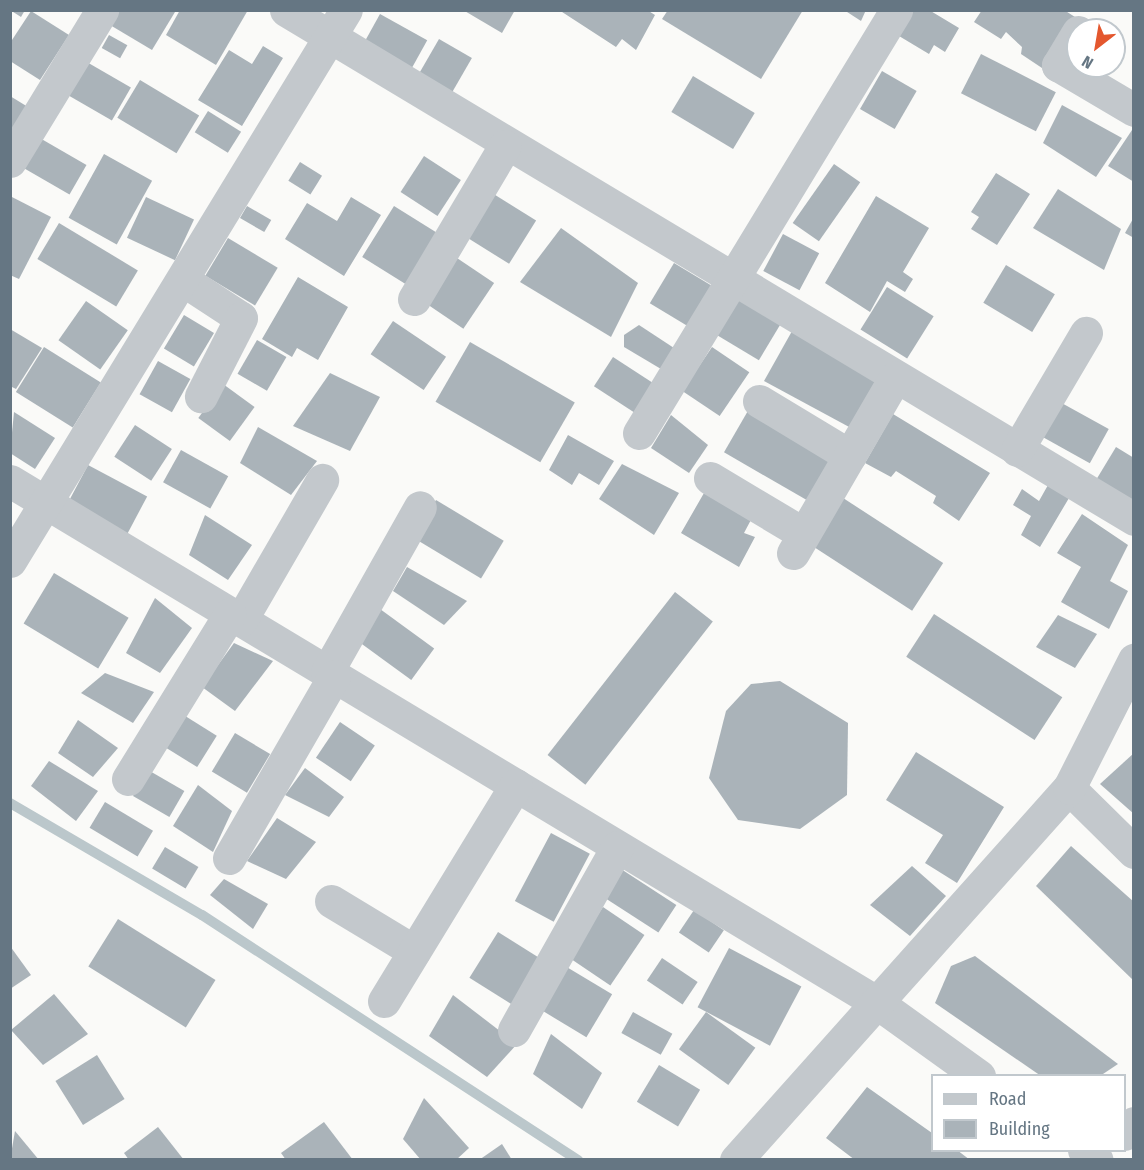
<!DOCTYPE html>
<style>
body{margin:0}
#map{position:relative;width:1144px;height:1170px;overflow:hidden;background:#fafaf8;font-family:"Fira Sans Condensed",sans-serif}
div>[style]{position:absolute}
.stream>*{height:10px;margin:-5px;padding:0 5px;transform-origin:5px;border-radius:5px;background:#bbc7cb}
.building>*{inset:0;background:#aab3b9;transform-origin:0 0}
.minor>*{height:33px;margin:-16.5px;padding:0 16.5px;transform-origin:16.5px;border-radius:16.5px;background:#c3c8cc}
span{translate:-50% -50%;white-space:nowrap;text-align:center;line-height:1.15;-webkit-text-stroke:6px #fff;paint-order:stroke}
.frame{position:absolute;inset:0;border:12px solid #657683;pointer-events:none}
.legend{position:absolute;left:931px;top:1074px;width:195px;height:78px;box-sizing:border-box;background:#fff;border:2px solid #c1c8cd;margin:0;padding:8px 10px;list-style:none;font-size:18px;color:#657683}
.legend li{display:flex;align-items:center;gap:12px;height:30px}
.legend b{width:30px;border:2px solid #c1c8cd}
.north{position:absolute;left:1066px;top:18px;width:60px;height:60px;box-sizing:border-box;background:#fff;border:2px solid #c1c8cd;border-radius:50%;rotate:211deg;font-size:16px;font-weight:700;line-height:24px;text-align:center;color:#657683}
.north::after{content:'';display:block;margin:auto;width:21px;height:27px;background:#e4572e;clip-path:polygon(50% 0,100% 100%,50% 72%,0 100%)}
</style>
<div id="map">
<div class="stream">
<i style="left:10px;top:803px;width:222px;rotate:30.3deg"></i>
<i style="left:202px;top:915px;width:449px;rotate:33.1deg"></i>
</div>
<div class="building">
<i style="clip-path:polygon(10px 10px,25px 10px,21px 17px)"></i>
<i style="clip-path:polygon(112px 10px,173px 10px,175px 12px,152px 50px,105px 22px)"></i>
<i style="clip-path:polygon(180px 10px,248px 10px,216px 65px,166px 35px)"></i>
<i style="clip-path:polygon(463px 10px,515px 10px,502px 33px)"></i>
<i style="clip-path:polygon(559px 10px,647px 10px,655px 15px,636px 50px,622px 39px,616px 47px)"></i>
<i style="clip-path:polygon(668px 10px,803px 10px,761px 79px,662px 19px)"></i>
<i style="clip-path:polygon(844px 10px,866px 10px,861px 21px)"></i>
<i style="clip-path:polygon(906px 10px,929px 10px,959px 28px,945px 52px,934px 45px,929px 54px,899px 36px)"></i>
<i style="clip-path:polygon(982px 10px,1064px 10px,1075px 17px,1042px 68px,1021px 54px,1022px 47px,1006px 32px,1001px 39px,974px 22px)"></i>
<i style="clip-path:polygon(31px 11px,69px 35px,40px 80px,10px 61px,10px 43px)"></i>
<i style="left:380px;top:14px;width:54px;height:34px;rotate:29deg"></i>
<i style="left:109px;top:35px;width:21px;height:15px;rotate:29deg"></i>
<i style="left:439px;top:39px;width:38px;height:43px;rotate:30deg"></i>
<i style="clip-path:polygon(263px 46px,283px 58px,242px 126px,198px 100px,229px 50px,252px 64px)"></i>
<i style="left:981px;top:54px;width:84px;height:44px;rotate:27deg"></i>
<i style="left:85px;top:61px;width:53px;height:38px;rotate:30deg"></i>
<i style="left:882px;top:71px;width:40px;height:44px;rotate:30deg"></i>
<i style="left:693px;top:76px;width:72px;height:42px;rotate:31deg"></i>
<i style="left:140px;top:80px;width:69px;height:44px;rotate:31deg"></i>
<i style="clip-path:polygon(10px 96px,28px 107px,10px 136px)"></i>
<i style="clip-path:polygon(1062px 105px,1122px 138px,1096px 177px,1043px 143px)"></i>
<i style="left:208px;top:111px;width:39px;height:25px;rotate:32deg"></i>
<i style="clip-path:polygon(1134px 127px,1134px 182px,1108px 166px)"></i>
<i style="left:38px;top:137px;width:56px;height:34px;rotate:30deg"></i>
<i style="left:104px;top:154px;width:55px;height:73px;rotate:29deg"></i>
<i style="left:424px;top:156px;width:44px;height:43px;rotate:33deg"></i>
<i style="left:300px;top:162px;width:26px;height:22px;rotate:32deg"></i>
<i style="left:834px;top:164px;width:32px;height:72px;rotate:35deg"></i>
<i style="clip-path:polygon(996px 173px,1030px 194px,997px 245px,971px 229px,979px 217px,971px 212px)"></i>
<i style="clip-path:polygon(1058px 189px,1121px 229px,1104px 270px,1033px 228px)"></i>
<i style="left:492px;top:193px;width:52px;height:51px;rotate:32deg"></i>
<i style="clip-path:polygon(10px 196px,51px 217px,19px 279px,10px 275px)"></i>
<i style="clip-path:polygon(876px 196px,929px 228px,903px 272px,913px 279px,905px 292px,887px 281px,870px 312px,825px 283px)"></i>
<i style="left:146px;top:197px;width:53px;height:45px;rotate:25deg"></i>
<i style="clip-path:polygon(351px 197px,381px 215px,344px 276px,285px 239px,307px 203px,337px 221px)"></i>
<i style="left:247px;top:206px;width:28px;height:14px;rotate:30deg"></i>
<i style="left:394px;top:206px;width:52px;height:60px;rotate:32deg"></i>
<i style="clip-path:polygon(1134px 217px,1134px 238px,1125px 233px)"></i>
<i style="left:59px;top:223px;width:92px;height:42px;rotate:31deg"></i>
<i style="clip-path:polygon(561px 228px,638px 283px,611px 337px,520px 282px)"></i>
<i style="left:783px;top:234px;width:41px;height:42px;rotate:28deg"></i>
<i style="left:228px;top:238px;width:58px;height:44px;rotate:31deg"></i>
<i style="left:451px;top:254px;width:52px;height:55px;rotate:34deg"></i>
<i style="left:674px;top:263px;width:45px;height:47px;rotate:31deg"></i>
<i style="left:1006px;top:265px;width:57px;height:44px;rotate:31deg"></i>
<i style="clip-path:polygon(298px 277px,348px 307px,318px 360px,297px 348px,292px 357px,262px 339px)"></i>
<i style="left:887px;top:287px;width:55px;height:50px;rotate:32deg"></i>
<i style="left:738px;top:294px;width:52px;height:46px;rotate:31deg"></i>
<i style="left:86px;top:301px;width:51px;height:48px;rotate:35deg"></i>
<i style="left:184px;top:315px;width:35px;height:39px;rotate:31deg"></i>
<i style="left:393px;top:321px;width:64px;height:40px;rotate:34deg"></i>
<i style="clip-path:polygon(796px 324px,880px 380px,851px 428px,764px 381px)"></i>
<i style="clip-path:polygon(639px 325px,674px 348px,661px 369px,624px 347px,624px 335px)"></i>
<i style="clip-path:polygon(10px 329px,42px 348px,16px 389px,10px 386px)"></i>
<i style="left:257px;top:340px;width:34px;height:39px;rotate:30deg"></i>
<i style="left:470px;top:342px;width:121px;height:69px;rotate:30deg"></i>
<i style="left:44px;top:347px;width:67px;height:53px;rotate:32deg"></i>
<i style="left:712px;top:347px;width:45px;height:53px;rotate:34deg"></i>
<i style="left:613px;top:357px;width:50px;height:35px;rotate:33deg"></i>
<i style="left:158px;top:361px;width:37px;height:38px;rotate:29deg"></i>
<i style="clip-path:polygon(330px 373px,380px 397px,350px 451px,293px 426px)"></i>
<i style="left:223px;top:384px;width:39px;height:42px;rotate:36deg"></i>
<i style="left:1058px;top:401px;width:58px;height:39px;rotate:29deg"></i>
<i style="left:749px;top:409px;width:98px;height:50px;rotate:30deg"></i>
<i style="clip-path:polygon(14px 412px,55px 438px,35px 469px,10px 453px)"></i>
<i style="clip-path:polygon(893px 414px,990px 473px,959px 521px,933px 503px,936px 496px,896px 471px,891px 477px,865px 463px)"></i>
<i style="clip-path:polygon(671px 415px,708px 445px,689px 473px,651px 448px)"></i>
<i style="left:135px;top:425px;width:44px;height:38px;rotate:33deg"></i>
<i style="clip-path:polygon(258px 427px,317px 461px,291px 495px,240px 463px)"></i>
<i style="clip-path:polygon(568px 435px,614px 461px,599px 485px,579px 473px,572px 485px,549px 470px)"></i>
<i style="clip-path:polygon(1116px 447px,1134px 458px,1134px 509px,1093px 485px)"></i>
<i style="left:181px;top:450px;width:54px;height:37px;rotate:29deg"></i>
<i style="clip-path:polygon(622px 464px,679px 493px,654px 535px,599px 499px)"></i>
<i style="left:88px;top:465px;width:67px;height:43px;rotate:28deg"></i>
<i style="clip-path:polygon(1048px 485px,1069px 498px,1040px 547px,1021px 535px,1031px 516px,1013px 505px,1022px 489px,1039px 501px)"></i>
<i style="clip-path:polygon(704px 493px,753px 516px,744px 533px,755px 537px,739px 567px,681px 533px)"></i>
<i style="left:840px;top:496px;width:123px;height:57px;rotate:33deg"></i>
<i style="left:436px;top:500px;width:79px;height:44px;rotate:31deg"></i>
<i style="clip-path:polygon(1082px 514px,1128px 545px,1110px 581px,1128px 591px,1109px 629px,1061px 602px,1081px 567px,1057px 553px)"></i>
<i style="clip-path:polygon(205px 515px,252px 545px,228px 580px,189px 555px)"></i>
<i style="clip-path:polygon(407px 567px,467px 601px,444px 625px,393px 591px)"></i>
<i style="left:54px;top:573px;width:87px;height:59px;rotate:31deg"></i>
<i style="left:675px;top:592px;width:48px;height:207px;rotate:38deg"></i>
<i style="clip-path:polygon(155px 598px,192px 628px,160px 673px,126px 653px)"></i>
<i style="left:380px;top:609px;width:67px;height:39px;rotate:36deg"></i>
<i style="left:934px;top:614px;width:153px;height:51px;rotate:33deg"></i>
<i style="clip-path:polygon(1058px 615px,1097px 634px,1075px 668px,1036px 647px)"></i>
<i style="clip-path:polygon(234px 643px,273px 661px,235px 711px,202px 687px)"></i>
<i style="clip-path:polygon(105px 673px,154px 692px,133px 723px,81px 693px)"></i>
<i style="clip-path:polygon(780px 681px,848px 723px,847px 795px,800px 829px,738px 820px,709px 778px,726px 711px,751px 684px)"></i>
<i style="left:182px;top:714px;width:41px;height:37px;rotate:32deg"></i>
<i style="clip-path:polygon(78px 720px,118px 748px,93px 777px,58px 753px)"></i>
<i style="left:340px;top:722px;width:42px;height:43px;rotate:34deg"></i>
<i style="left:235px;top:733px;width:41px;height:45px;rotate:31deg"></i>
<i style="clip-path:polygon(916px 752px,1004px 807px,957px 883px,925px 863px,943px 835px,886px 800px)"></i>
<i style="clip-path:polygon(1134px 753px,1134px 814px,1100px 784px)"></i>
<i style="clip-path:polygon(49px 761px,98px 791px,76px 821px,31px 786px)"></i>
<i style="clip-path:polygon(305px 768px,344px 797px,329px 817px,285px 795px)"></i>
<i style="left:148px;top:770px;width:42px;height:30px;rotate:30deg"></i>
<i style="clip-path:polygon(198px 785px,232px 811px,213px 852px,173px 826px)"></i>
<i style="left:105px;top:802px;width:56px;height:30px;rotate:31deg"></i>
<i style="clip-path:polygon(277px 818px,316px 842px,286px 879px,247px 861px)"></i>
<i style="left:551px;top:833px;width:44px;height:77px;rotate:28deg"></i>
<i style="clip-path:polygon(1071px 846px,1134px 902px,1134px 981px,1036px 886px)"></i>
<i style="left:165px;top:847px;width:39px;height:25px;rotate:31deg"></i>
<i style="clip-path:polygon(912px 866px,946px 896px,910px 936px,870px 905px)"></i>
<i style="left:621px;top:869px;width:66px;height:33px;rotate:33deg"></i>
<i style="clip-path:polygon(224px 879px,268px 904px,253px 929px,210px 895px)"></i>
<i style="left:603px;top:907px;width:50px;height:61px;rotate:34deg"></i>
<i style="left:694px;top:910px;width:36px;height:27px;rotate:34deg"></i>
<i style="left:118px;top:919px;width:115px;height:56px;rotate:32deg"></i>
<i style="left:498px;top:932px;width:55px;height:54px;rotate:32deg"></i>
<i style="clip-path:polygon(10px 946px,31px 975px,10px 989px)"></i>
<i style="left:729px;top:948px;width:82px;height:67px;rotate:28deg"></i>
<i style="clip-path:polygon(975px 956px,1118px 1064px,1100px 1076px,1041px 1076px,935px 1003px,951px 966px)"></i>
<i style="left:662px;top:958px;width:43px;height:27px;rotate:34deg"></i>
<i style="left:565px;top:966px;width:55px;height:50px;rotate:31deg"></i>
<i style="clip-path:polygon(54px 994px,88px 1034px,43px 1065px,11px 1030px)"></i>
<i style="clip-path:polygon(453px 995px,517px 1044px,487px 1077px,429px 1036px)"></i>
<i style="left:633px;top:1012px;width:45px;height:24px;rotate:29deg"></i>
<i style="left:706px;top:1012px;width:61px;height:46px;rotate:36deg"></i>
<i style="clip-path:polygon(551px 1034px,602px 1073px,582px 1109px,533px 1074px)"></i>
<i style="left:97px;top:1055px;width:52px;height:49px;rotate:58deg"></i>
<i style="left:659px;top:1065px;width:48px;height:43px;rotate:31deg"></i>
<i style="clip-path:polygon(867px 1087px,932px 1133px,932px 1150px,957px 1150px,970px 1160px,855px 1160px,826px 1138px)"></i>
<i style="clip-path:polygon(424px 1098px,469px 1148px,456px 1160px,421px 1160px,403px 1139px)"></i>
<i style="clip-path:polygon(324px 1122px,353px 1160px,286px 1160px,281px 1153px)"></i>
<i style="clip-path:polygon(158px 1127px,184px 1160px,129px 1160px,124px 1153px)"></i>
<i style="clip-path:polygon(15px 1131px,39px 1160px,10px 1160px)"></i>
<i style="clip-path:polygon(502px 1144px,512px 1160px,479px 1160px)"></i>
</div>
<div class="minor">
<i style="left:286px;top:10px;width:989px;rotate:30.97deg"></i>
<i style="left:1078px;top:32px;width:39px;rotate:121deg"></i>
<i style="left:1058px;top:65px;width:88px;rotate:30.6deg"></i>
<i style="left:10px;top:161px;width:177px;rotate:-58.6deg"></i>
<i style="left:183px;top:280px;width:69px;rotate:33.2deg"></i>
<i style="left:241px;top:318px;width:88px;rotate:117.1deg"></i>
<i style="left:414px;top:299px;width:178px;rotate:-59.3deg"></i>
<i style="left:759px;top:401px;width:106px;rotate:31.1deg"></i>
<i style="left:639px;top:433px;width:495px;rotate:-58.7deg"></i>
<i style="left:1017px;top:450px;width:136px;rotate:-59.5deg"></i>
<i style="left:710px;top:478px;width:109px;rotate:30.8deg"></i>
<i style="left:10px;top:481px;width:1011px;rotate:31.03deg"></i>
<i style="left:876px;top:1002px;width:127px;rotate:35.7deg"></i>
<i style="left:793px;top:553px;width:203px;rotate:-59.8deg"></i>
<i style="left:10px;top:561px;width:645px;rotate:-58.63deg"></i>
<i style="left:241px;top:620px;width:162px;rotate:-59.9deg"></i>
<i style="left:327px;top:672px;width:189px;rotate:-60.6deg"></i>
<i style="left:128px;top:779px;width:194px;rotate:-58.3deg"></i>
<i style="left:1069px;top:788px;width:91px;rotate:44.6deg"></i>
<i style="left:229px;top:858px;width:210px;rotate:-60deg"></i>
<i style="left:331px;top:901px;width:97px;rotate:31.1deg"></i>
<i style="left:384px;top:1001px;width:253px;rotate:-58.6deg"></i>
<i style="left:514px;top:1030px;width:210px;rotate:-60.6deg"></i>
<i style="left:1124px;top:1134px;width:15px;rotate:-48deg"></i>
<i style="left:1084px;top:1150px;width:16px;rotate:38deg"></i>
<i style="left:736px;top:1160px;width:499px;rotate:-48.2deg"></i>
<i style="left:1069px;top:788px;width:144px;rotate:-63.1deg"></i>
</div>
<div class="frame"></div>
<ul class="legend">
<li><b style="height:8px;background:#c3c8cc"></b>Road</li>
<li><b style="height:16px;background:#aab3b9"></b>Building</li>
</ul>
<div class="north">N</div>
</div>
